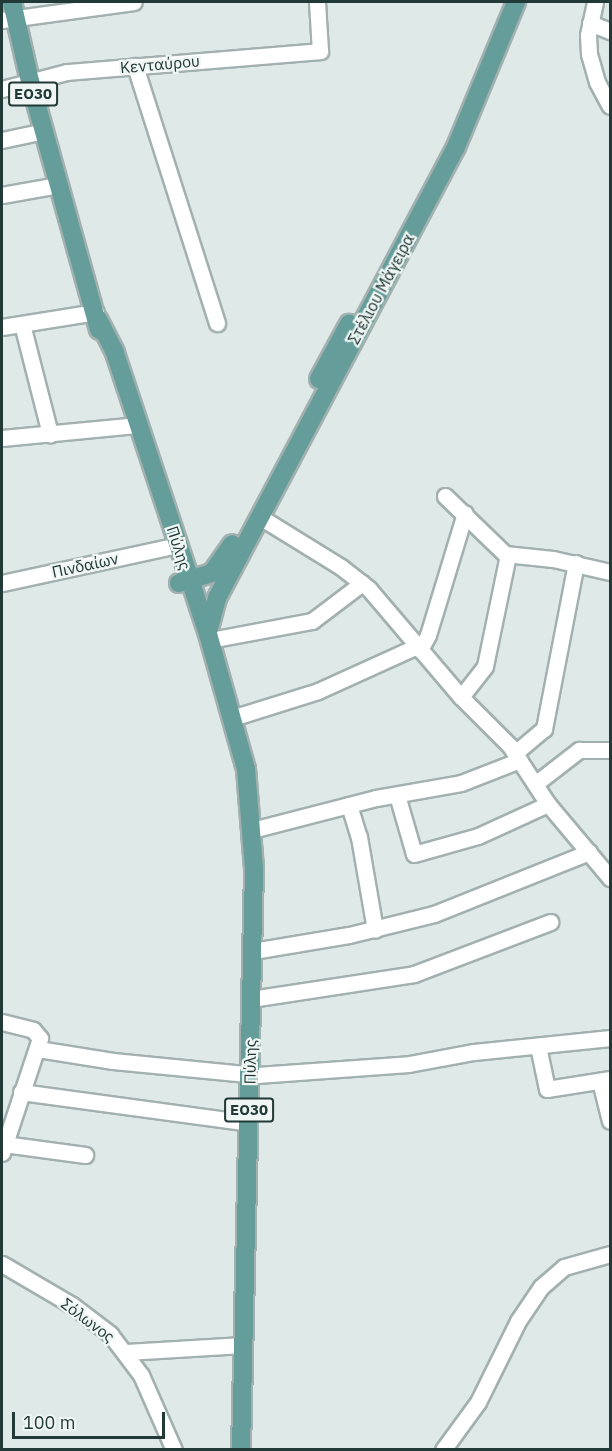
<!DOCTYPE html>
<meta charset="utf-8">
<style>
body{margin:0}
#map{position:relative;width:612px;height:1451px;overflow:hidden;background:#dfe9e7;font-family:"IBM Plex Sans",sans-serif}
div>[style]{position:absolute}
.roads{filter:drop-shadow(2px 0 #a2b1af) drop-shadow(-2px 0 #a2b1af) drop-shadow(0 2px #a2b1af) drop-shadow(0 -2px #a2b1af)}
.minor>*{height:15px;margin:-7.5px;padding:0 7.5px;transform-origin:7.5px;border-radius:7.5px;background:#fff}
.major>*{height:18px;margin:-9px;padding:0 9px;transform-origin:9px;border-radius:9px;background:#659d9a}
span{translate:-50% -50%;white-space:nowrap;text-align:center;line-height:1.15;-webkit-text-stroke:4.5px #eff6f4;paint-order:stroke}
.shield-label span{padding:2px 4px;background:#eff6f4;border:2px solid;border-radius:4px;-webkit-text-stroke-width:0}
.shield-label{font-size:15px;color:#213937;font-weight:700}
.street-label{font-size:16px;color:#213937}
.frame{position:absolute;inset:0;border:3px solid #213937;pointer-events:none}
.scale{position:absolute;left:12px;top:1412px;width:153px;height:27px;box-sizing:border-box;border:3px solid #213937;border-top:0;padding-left:8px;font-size:18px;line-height:21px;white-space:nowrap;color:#213937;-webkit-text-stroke:4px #eff6f4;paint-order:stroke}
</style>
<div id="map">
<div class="roads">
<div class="minor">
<i style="left:595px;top:2px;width:34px;rotate:102deg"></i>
<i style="left:588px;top:35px;width:19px;rotate:87deg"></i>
<i style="left:589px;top:54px;width:29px;rotate:74deg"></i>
<i style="left:597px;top:82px;width:27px;rotate:62deg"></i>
<i style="left:2px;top:20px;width:133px;rotate:-7.8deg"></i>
<i style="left:590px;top:23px;width:22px;rotate:22deg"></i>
<i style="left:135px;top:66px;width:270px;rotate:72.3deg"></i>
<i style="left:2px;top:89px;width:67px;rotate:-14.7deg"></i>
<i style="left:67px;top:72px;width:254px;rotate:-4.7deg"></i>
<i style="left:320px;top:51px;width:49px;rotate:-93.5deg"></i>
<i style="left:2px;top:140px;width:43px;rotate:-12.1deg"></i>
<i style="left:2px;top:195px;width:57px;rotate:-10.1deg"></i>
<i style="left:22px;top:324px;width:114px;rotate:75.7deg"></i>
<i style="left:2px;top:327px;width:95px;rotate:-9.1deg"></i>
<i style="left:2px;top:438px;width:137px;rotate:-5.5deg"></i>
<i style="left:445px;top:496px;width:83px;rotate:44deg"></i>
<i style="left:505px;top:554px;width:48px;rotate:5.9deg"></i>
<i style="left:553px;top:559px;width:58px;rotate:12.8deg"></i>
<i style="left:260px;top:517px;width:95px;rotate:31.7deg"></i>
<i style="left:341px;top:567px;width:36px;rotate:38deg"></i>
<i style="left:369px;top:589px;width:142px;rotate:49.6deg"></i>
<i style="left:461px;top:697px;width:69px;rotate:45deg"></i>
<i style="left:510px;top:746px;width:69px;rotate:56.8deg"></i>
<i style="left:548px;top:804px;width:97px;rotate:50deg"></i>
<i style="left:2px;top:583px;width:170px;rotate:-12.2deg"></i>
<i style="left:210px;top:640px;width:104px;rotate:-10.6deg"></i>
<i style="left:312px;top:621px;width:63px;rotate:-37.2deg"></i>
<i style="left:420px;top:650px;width:17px;rotate:-62deg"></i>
<i style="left:428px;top:635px;width:127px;rotate:-73.1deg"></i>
<i style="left:461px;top:697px;width:39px;rotate:-52deg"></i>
<i style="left:485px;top:666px;width:113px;rotate:-78.3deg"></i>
<i style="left:232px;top:718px;width:90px;rotate:-17.4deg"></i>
<i style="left:318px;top:691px;width:109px;rotate:-24.4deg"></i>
<i style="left:515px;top:753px;width:38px;rotate:-40deg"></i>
<i style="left:544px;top:729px;width:169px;rotate:-79.1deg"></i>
<i style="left:535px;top:784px;width:56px;rotate:-37.7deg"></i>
<i style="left:579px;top:750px;width:31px"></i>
<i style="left:397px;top:795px;width:61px;rotate:73.9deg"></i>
<i style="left:414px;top:854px;width:66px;rotate:-15.7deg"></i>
<i style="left:478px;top:836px;width:77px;rotate:-24.6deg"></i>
<i style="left:349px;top:805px;width:34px;rotate:73deg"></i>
<i style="left:359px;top:837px;width:94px;rotate:80.2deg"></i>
<i style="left:252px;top:830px;width:128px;rotate:-14.5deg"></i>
<i style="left:376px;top:798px;width:86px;rotate:-10deg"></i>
<i style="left:461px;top:783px;width:63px;rotate:-21.3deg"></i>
<i style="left:253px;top:951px;width:97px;rotate:-9.5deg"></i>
<i style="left:349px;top:935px;width:88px;rotate:-13.9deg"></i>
<i style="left:434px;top:914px;width:167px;rotate:-21.8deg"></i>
<i style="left:251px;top:999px;width:165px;rotate:-8.7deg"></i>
<i style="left:414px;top:974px;width:146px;rotate:-20.9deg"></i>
<i style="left:2px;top:1022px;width:32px;rotate:14deg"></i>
<i style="left:33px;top:1030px;width:11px;rotate:49deg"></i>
<i style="left:40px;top:1038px;width:121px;rotate:108.3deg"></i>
<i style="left:538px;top:1046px;width:44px;rotate:78.2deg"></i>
<i style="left:547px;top:1089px;width:64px;rotate:-9deg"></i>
<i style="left:38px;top:1049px;width:76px;rotate:9.1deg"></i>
<i style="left:113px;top:1061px;width:145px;rotate:5.6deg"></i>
<i style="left:257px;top:1075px;width:152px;rotate:-4.1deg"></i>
<i style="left:409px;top:1064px;width:66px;rotate:-10.5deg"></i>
<i style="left:474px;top:1052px;width:137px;rotate:-5.9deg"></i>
<i style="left:600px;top:1081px;width:41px;rotate:76deg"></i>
<i style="left:21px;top:1092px;width:230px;rotate:7.7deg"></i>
<i style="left:4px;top:1144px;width:82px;rotate:7.7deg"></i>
<i style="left:2px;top:1264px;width:81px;rotate:30.4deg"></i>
<i style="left:72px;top:1305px;width:48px;rotate:37.3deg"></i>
<i style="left:110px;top:1334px;width:51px;rotate:52.9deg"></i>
<i style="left:141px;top:1375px;width:82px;rotate:66.3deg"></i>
<i style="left:126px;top:1352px;width:117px;rotate:-3.4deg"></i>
<i style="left:443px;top:1450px;width:59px;rotate:-53.9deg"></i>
<i style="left:478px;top:1402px;width:90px;rotate:-63.7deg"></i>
<i style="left:518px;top:1321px;width:41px;rotate:-55.9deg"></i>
<i style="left:541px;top:1287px;width:30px;rotate:-41deg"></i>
<i style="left:564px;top:1267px;width:48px;rotate:-15.8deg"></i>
</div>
<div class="major">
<i style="left:12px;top:2px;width:81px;rotate:77.2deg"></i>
<i style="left:30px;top:81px;width:258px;rotate:74.5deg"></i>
<i style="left:98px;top:319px;width:38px;rotate:63deg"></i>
<i style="left:115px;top:353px;width:296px;rotate:71.7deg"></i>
<i style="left:208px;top:634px;width:140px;rotate:74.3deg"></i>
<i style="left:246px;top:769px;width:100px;rotate:85.4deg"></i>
<i style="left:254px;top:869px;width:581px;rotate:91.28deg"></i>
<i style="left:319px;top:379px;width:63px;rotate:-61.4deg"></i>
<i style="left:179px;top:583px;width:34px;rotate:-17deg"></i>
<i style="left:212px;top:573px;width:35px;rotate:-55deg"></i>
<i style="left:208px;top:632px;width:35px;rotate:-75deg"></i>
<i style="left:217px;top:598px;width:510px;rotate:-62.08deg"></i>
<i style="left:456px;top:147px;width:157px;rotate:-67.5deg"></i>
</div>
</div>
<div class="shield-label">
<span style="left:33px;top:94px">ΕΟ30</span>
<span style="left:249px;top:1110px">ΕΟ30</span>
</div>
<div class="street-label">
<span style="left:160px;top:64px;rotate:-5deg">Κενταύρου</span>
<span style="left:381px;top:289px;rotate:-62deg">Στέλιου Μάγειρα</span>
<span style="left:179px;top:548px;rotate:72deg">Πύλης</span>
<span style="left:85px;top:565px;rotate:-12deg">Πινδαίων</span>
<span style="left:250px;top:1062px;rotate:-89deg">Πύλης</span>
<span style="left:88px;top:1320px;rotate:37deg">Σόλωνος</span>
</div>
<div class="frame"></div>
<div class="scale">100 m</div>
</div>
